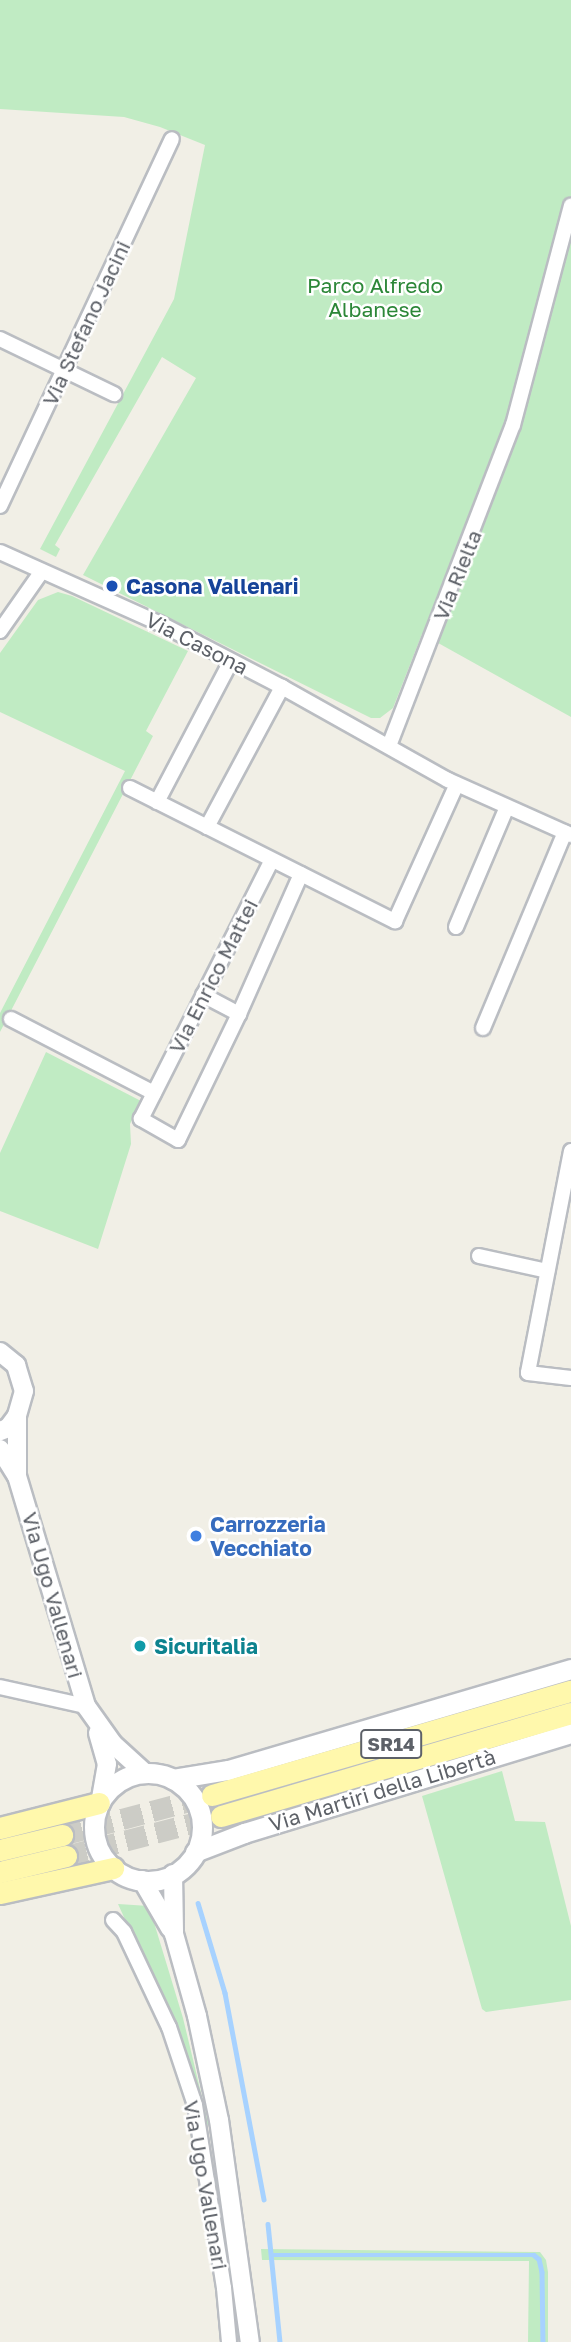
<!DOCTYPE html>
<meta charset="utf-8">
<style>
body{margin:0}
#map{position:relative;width:571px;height:2342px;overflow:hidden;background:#f1efe6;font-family:"Golos Text",sans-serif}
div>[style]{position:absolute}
.green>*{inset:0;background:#c0ebc3}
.stream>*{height:4.5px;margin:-2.25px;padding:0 2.25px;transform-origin:2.25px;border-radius:2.25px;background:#a7d2ff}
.primary-tunnel>*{height:21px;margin-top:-10.5px;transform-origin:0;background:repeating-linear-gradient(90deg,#ccccc6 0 21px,transparent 0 31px)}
.roads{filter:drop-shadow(2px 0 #babdc2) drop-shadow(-2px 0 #babdc2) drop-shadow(0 2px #babdc2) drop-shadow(0 -2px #babdc2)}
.minor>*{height:14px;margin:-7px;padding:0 7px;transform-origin:7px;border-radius:7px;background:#fff}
.tertiary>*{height:18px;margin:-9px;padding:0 9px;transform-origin:9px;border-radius:9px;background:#fff}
.secondary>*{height:19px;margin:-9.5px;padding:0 9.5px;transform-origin:9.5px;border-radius:9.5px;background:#fff}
.secondary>.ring{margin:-9.5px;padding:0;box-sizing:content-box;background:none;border:19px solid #fff;border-radius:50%}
.primary>*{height:21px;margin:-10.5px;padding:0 10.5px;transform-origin:10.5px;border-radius:10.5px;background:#fff8ac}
.dots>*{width:19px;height:19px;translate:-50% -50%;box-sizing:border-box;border:4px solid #fff;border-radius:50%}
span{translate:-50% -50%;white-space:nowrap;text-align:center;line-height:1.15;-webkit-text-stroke:5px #fff;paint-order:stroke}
.shield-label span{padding:2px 5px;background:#fff;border:2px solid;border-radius:5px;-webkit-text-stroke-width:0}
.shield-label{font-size:19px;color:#5d6168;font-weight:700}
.park-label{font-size:21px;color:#2c8738}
.street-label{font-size:21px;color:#5d6168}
.transit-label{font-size:21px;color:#164399;font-weight:700}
.left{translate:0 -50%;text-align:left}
.shop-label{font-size:21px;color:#366cbe;font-weight:700}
.culture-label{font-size:21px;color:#0d838f;font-weight:700}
</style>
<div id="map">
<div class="green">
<i style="clip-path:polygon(0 0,571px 0,571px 717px,422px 634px,393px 708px,380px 718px,371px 718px,83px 575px,196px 378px,162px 357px,55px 545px,60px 549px,56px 557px,40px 549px,174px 299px,205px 145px,160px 127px,124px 117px,0 109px)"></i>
<i style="clip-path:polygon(58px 592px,72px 596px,188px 651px,146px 731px,153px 736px,0 1032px,0 1013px,125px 771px,0 712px,0 653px,38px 600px)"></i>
<i style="clip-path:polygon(46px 1052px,141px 1101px,130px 1124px,131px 1144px,98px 1249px,0 1211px,0 1153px)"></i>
<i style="clip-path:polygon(502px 1771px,515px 1821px,545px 1822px,571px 1926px,571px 2000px,486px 2012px,482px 2009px,422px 1796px)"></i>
<i style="clip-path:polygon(118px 1904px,149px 1906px,183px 2018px,209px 2126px,204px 2121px,173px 2025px)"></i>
<i style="clip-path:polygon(261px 2249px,540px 2252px,546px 2260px,548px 2272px,548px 2342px,528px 2342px,529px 2261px,262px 2260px)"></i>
</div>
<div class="stream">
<i style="left:198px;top:1903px;width:94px;rotate:73.3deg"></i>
<i style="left:225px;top:1993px;width:210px;rotate:79.3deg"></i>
<i style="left:268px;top:2224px;width:119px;rotate:84.2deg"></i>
<i style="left:273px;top:2255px;width:261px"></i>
<i style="left:534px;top:2255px;width:6px;rotate:39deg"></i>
<i style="left:539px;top:2259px;width:13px;rotate:77deg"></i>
<i style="left:542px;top:2272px;width:70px;rotate:89.2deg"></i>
</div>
<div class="primary-tunnel">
<i style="left:62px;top:1835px;width:155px;rotate:-14.9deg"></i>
<i style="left:66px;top:1856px;width:160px;rotate:-14.5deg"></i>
</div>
<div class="roads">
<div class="minor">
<i style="left:0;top:339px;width:127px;rotate:25.8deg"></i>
<i style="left:0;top:506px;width:405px;rotate:-64.9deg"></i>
<i style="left:0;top:552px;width:174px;rotate:24.1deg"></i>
<i style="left:159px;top:623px;width:139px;rotate:27.5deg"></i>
<i style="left:282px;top:687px;width:190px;rotate:29.3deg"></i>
<i style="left:448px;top:780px;width:135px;rotate:24.1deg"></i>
<i style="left:0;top:631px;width:73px;rotate:-55deg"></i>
<i style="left:389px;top:746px;width:344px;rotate:-68.9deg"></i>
<i style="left:513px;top:425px;width:227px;rotate:-75.2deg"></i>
<i style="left:130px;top:788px;width:297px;rotate:26.7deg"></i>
<i style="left:395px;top:921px;width:150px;rotate:-65.7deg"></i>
<i style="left:157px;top:802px;width:159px;rotate:-62.3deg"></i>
<i style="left:207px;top:827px;width:159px;rotate:-61.8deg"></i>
<i style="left:456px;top:927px;width:130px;rotate:-67deg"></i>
<i style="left:203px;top:995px;width:41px;rotate:27.8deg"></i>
<i style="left:239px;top:1014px;width:153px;rotate:-66.1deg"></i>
<i style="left:239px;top:1014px;width:140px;rotate:115.8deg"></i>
<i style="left:178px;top:1140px;width:43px;rotate:-150.4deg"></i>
<i style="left:141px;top:1119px;width:290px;rotate:-63.2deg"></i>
<i style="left:11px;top:1019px;width:161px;rotate:27.4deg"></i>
<i style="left:483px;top:1028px;width:212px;rotate:-67.3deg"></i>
<i style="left:571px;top:1151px;width:226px;rotate:101deg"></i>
<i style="left:528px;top:1373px;width:43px;rotate:6.6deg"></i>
<i style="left:479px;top:1256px;width:70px;rotate:12.4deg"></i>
<i style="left:0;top:1687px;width:88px;rotate:12.5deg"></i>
<i style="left:113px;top:1920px;width:16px;rotate:47deg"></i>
<i style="left:124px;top:1932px;width:105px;rotate:64.7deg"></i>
<i style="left:169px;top:2027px;width:82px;rotate:71.6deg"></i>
<i style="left:195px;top:2105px;width:185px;rotate:81deg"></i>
<i style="left:224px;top:2288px;width:54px;rotate:84.7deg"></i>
</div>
<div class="tertiary">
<i style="left:0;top:1352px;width:21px;rotate:39deg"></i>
<i style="left:16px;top:1365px;width:27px;rotate:73deg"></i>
<i style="left:24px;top:1391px;width:26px;rotate:106deg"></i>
<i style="left:17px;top:1416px;width:15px;rotate:127deg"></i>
<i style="left:8px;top:1428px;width:9px;rotate:159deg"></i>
<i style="left:17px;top:1416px;width:60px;rotate:90deg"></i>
<i style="left:0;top:1449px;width:32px;rotate:58deg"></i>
<i style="left:17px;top:1476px;width:240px;rotate:73.3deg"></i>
<i style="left:86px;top:1706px;width:47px;rotate:54.6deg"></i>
<i style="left:113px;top:1744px;width:43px;rotate:42.2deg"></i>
<i style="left:98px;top:1733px;width:32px;rotate:74deg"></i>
<i style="left:107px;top:1764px;width:35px;rotate:100deg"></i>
<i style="left:173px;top:1874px;width:60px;rotate:89deg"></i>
<i style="left:174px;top:1934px;width:85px;rotate:74.3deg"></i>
<i style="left:197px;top:2016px;width:106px;rotate:78.1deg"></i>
<i style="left:219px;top:2120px;width:224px;rotate:82.1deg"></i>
<i style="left:142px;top:1880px;width:56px;rotate:59.7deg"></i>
</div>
<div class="secondary">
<i class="ring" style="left:94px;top:1773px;width:89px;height:89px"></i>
<i style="left:173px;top:1779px;width:56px;rotate:-9.3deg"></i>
<i style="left:228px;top:1770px;width:358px;rotate:-16.4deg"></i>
<i style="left:195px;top:1852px;width:53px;rotate:-21.2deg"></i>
<i style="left:244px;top:1833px;width:342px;rotate:-17deg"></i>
</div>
<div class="primary">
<i style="left:212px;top:1795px;width:374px;rotate:-16.2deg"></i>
<i style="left:221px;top:1816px;width:365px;rotate:-16.4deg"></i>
<i style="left:0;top:1828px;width:102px;rotate:-14.2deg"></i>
<i style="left:0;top:1850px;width:64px;rotate:-13.6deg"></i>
<i style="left:0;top:1872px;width:68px;rotate:-13.6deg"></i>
<i style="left:0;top:1893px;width:116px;rotate:-12.5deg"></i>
</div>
</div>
<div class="dots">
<i style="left:112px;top:586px;background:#1a4fb4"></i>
<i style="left:196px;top:1536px;background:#3f7fe0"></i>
<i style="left:140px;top:1646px;background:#0f9aa8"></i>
</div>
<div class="shield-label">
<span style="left:391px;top:1744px">SR14</span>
</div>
<div class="park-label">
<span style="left:375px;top:297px">Parco Alfredo<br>Albanese</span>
</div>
<div class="street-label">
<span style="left:86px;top:323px;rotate:-65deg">Via Stefano Jacini</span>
<span style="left:457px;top:575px;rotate:-68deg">Via Rielta</span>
<span style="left:197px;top:643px;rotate:27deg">Via Casona</span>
<span style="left:213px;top:976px;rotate:-63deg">Via Enrico Mattei</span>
<span style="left:53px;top:1595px;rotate:74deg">Via Ugo Vallenari</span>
<span style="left:382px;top:1790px;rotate:-17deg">Via Martiri della Libertà</span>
<span style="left:206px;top:2185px;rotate:80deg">Via Ugo Vallenari</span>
</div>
<div class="transit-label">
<span class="left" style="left:126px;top:586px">Casona Vallenari</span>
</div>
<div class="shop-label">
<span class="left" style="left:210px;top:1536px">Carrozzeria<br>Vecchiato</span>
</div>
<div class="culture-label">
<span class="left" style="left:154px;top:1646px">Sicuritalia</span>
</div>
</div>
